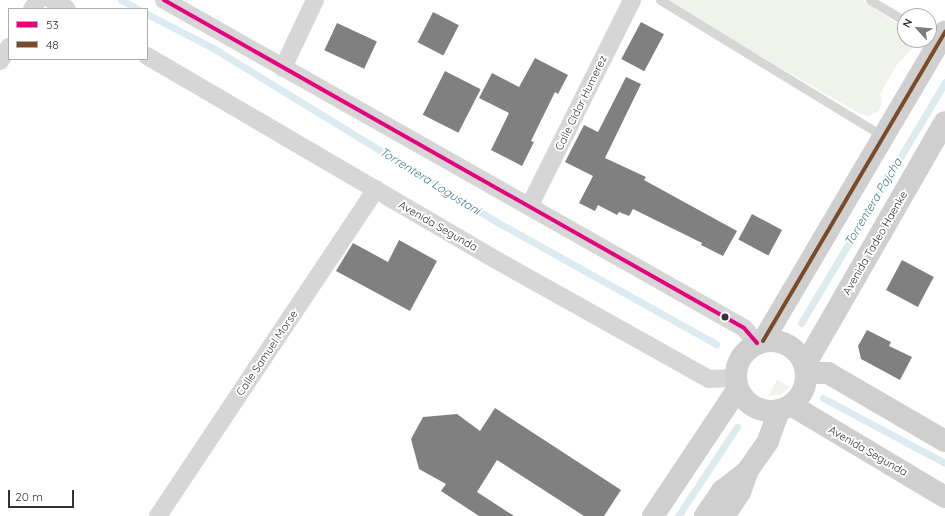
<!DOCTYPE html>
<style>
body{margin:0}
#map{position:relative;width:945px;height:516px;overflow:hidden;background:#fff;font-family:Quicksand,sans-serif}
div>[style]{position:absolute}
.green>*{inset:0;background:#f0f3ec}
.stream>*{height:7px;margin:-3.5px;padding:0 3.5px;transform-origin:3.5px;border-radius:3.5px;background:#dcebf0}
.building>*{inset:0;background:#808080;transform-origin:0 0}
.lane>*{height:9px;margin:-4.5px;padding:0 4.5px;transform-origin:4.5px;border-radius:4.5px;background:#d6d6d6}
.street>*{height:18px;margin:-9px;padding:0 9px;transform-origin:9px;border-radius:9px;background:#d6d6d6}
.secondary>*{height:22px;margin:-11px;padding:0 11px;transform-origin:11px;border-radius:11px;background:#cfcfcf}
.secondary>.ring{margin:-11px;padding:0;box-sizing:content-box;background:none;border:22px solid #cfcfcf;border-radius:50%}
.bus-1>*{height:4px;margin:-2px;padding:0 2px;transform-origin:2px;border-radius:2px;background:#e5007d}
.bus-2>*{height:4px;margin:-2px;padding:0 2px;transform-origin:2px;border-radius:2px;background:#7a4b2a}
.dots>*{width:11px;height:11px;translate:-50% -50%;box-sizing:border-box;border:2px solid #fff;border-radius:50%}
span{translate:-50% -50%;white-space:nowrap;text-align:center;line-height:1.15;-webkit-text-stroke:4px #fff;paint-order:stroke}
.street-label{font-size:11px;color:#323232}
.water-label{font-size:12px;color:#447c91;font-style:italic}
.legend{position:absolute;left:8px;top:8px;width:140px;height:52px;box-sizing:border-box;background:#fff;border:1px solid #adadad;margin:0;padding:5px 7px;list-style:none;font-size:12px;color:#323232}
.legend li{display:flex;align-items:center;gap:8px;height:20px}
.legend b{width:20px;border:1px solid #adadad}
.north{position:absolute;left:897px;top:8px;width:40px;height:40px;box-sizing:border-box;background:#fff;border:1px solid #adadad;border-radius:50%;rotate:297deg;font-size:11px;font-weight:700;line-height:16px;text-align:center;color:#323232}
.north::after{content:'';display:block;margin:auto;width:14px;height:18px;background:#7a7a7a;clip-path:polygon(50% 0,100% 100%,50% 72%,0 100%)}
.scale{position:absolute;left:8px;top:490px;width:66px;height:18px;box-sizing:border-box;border:2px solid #323232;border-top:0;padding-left:5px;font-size:12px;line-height:14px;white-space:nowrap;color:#323232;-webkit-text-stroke:3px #fff;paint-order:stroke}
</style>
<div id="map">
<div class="green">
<i style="clip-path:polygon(665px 0,862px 0,905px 29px,905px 40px,920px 40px,896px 66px,880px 94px,882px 101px,879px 111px,868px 116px,860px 114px)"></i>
<i style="clip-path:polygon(777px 380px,790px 387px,780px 395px,768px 396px)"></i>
</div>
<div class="stream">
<i style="left:121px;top:0;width:19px;rotate:28deg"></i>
<i style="left:147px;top:14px;width:74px;rotate:27.3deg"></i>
<i style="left:213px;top:48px;width:333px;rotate:31.5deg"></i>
<i style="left:497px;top:222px;width:251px;rotate:29.1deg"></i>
<i style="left:801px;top:323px;width:281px;rotate:-59.1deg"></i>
<i style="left:823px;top:398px;width:138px;rotate:28deg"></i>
<i style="left:678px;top:516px;width:107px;rotate:-56.5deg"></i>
</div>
<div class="building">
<i style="left:433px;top:12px;width:29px;height:34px;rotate:27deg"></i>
<i style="left:641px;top:22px;width:26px;height:42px;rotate:28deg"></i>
<i style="left:337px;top:23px;width:44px;height:30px;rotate:25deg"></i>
<i style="clip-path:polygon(535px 58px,568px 75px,558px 94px,555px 92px,531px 141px,534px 142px,522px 166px,491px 150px,509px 113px,479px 98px,492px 73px,519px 87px)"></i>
<i style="left:445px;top:71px;width:40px;height:49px;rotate:27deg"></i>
<i style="clip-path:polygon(626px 77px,641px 84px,605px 158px,646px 177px,644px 180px,737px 231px,723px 256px,701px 245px,702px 243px,633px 209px,629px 216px,619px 212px,617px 215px,598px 205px,595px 211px,579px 203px,593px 176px,565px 162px,584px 125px,598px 132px)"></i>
<i style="left:752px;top:214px;width:34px;height:29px;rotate:28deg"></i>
<i style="clip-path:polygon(399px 240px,437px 261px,410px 311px,336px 271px,353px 243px,388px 262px)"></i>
<i style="left:902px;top:260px;width:36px;height:34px;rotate:28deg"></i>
<i style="clip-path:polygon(867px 330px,891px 342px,889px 346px,912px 357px,900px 380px,861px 359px,858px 346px)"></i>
<i style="clip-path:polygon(495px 408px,621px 490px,604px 516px,584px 516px,497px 460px,477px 492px,514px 516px,479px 516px,441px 491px,446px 484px,419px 469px,411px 439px,423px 417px,457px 414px,480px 431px)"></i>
</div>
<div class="lane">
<i style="left:660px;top:0;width:261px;rotate:31.4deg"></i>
<i style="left:870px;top:0;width:41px;rotate:31deg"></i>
</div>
<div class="street">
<i style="left:52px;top:0;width:17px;rotate:31deg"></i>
<i style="left:164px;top:0;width:666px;rotate:29.49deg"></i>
<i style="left:744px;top:328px;width:20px;rotate:49deg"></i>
<i style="left:32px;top:9px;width:11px;rotate:-56deg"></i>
<i style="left:147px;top:56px;width:406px;rotate:30.3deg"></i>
<i style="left:498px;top:261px;width:242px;rotate:29.2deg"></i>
<i style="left:709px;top:379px;width:26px;rotate:-2deg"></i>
<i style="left:0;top:61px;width:17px;rotate:-57deg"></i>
<i style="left:283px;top:68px;width:75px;rotate:-64.8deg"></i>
<i style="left:530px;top:205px;width:229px;rotate:-63.5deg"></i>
<i style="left:158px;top:516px;width:393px;rotate:-56.3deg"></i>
</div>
<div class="secondary">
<i class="ring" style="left:736px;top:341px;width:48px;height:48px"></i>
<i style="left:763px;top:341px;width:359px;rotate:-59.5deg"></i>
<i style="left:805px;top:365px;width:280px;rotate:-60.1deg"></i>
<i style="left:807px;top:373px;width:21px"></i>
<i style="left:828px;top:373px;width:135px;rotate:30.2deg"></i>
<i style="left:791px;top:405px;width:179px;rotate:30.9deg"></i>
<i style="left:653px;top:516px;width:151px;rotate:-56.3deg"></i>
<i style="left:705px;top:516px;width:30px;rotate:-56deg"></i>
<i style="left:722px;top:491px;width:31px;rotate:-38deg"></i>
<i style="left:724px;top:516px;width:29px;rotate:-56deg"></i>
<i style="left:740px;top:492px;width:23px;rotate:-70deg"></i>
<i style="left:748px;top:470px;width:35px;rotate:-55deg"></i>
<i style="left:768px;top:441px;width:33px;rotate:-70deg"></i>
</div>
<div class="bus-1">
<i style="left:164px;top:0;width:666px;rotate:29.49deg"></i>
<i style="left:744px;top:328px;width:20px;rotate:49deg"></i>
</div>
<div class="bus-2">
<i style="left:763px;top:341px;width:359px;rotate:-59.5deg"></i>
</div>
<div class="dots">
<i style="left:725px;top:317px;background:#323232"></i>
</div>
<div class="street-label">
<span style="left:581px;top:103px;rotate:-64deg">Calle Cidar Humerez</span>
<span style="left:438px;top:226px;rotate:30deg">Avenida Segunda</span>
<span style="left:875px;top:243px;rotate:-60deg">Avenida Tadeo Haenke</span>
<span style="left:267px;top:353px;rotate:-56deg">Calle Samuel Morse</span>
<span style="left:868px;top:451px;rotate:30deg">Avenida Segunda</span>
</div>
<div class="water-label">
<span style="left:430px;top:181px;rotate:32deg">Torrentera Logustani</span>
<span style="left:873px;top:202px;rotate:-59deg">Torrentera Pajcha</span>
</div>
<ul class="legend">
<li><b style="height:5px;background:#e5007d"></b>53</li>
<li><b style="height:5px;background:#7a4b2a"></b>48</li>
</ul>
<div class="north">N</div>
<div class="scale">20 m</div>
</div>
